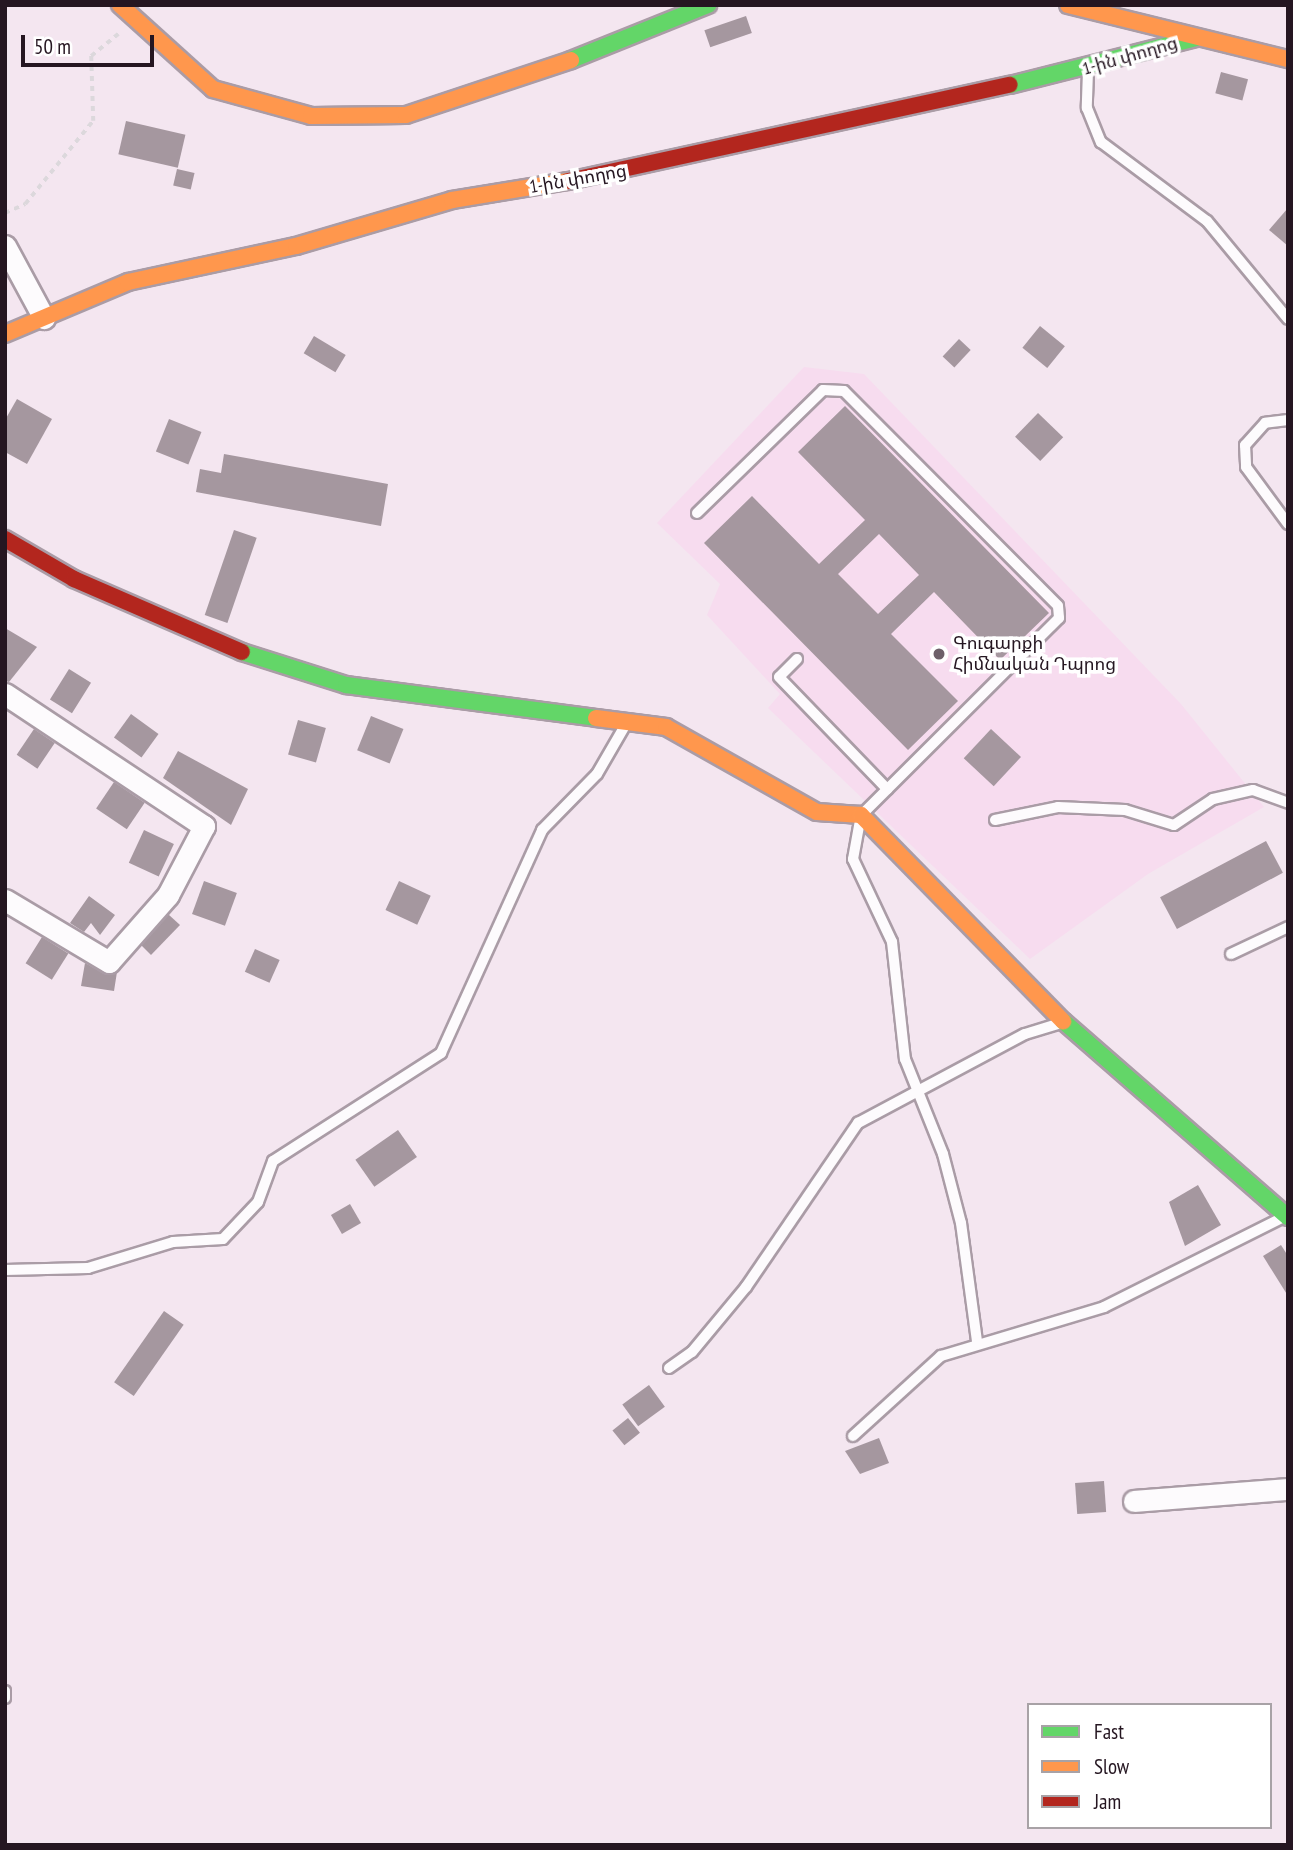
<!DOCTYPE html>
<meta charset="utf-8">
<style>
body{margin:0}
#map{position:relative;width:1293px;height:1850px;overflow:hidden;background:#f4e6f0;font-family:"PT Sans Narrow","Noto Sans Armenian",sans-serif}
div>[style]{position:absolute}
.built>*{inset:0;background:#f7dcef}
.building>*{inset:0;background:#a5979f;transform-origin:0 0}
.path>*{height:3.5px;margin-top:-1.75px;transform-origin:0;background:repeating-linear-gradient(90deg,#dcd8dc 0 5px,transparent 0 10px)}
.roads{filter:drop-shadow(2px 0 #aa9ca6) drop-shadow(-2px 0 #aa9ca6) drop-shadow(0 2px #aa9ca6) drop-shadow(0 -2px #aa9ca6)}
.lane>*{height:10px;margin:-5px;padding:0 5px;transform-origin:5px;border-radius:5px;background:#fdfbfd}
.street>*{height:21px;margin:-10.5px;padding:0 10.5px;transform-origin:10.5px;border-radius:10.5px;background:#fdfbfd}
.fast>*{height:16px;margin:-8px;padding:0 8px;transform-origin:8px;border-radius:8px;background:#63d668}
.slow>*{height:16px;margin:-8px;padding:0 8px;transform-origin:8px;border-radius:8px;background:#ff974d}
.jam>*{height:16px;margin:-8px;padding:0 8px;transform-origin:8px;border-radius:8px;background:#b3261e}
.dots>*{width:19px;height:19px;translate:-50% -50%;box-sizing:border-box;border:4px solid #fff;border-radius:50%}
span{translate:-50% -50%;white-space:nowrap;text-align:center;line-height:1.15;-webkit-text-stroke:7px #fff;paint-order:stroke}
.street-label{font-size:18px;color:#251621}
.poi-label{font-size:18px;color:#251621}
.left{translate:0 -50%;text-align:left}
.frame{position:absolute;inset:0;border:7px solid #251621;pointer-events:none}
.legend{position:absolute;left:1027px;top:1703px;width:245px;height:126px;box-sizing:border-box;background:#fff;border:2px solid #a8a2a6;margin:0;padding:9px 12px;list-style:none;font-size:21px;color:#251621}
.legend li{display:flex;align-items:center;gap:14px;height:35px}
.legend b{width:35px;border:2px solid #a8a2a6}
.scale{position:absolute;left:21px;top:35px;width:133px;height:32px;box-sizing:border-box;border:4px solid #251621;border-top:0;padding-left:9px;font-size:21px;line-height:24px;white-space:nowrap;color:#251621;-webkit-text-stroke:5px #fff;paint-order:stroke}
</style>
<div id="map">
<div class="built">
<i style="clip-path:polygon(804px 367px,864px 374px,1181px 704px,1264px 807px,1148px 874px,1030px 959px,768px 708px,780px 694px,707px 615px,720px 584px,657px 523px)"></i>
</div>
<div class="building">
<i style="left:746px;top:16px;width:18px;height:44px;rotate:71deg"></i>
<i style="left:1221px;top:72px;width:28px;height:22px;rotate:15deg"></i>
<i style="left:126px;top:121px;width:61px;height:34px;rotate:13deg"></i>
<i style="left:177px;top:169px;width:18px;height:17px;rotate:13deg"></i>
<i style="clip-path:polygon(1288px 208px,1288px 246px,1269px 230px)"></i>
<i style="left:1040px;top:326px;width:32px;height:28px;rotate:39deg"></i>
<i style="left:314px;top:336px;width:37px;height:20px;rotate:31deg"></i>
<i style="left:959px;top:339px;width:16px;height:24px;rotate:43deg"></i>
<i style="clip-path:polygon(17px 399px,52px 419px,27px 464px,5px 452px,5px 420px)"></i>
<i style="clip-path:polygon(evenodd,845px 406px,1049px 613px,1000px 660px,934px 592px,891px 634px,958px 701px,908px 750px,704px 543px,752px 496px,819px 564px,865px 520px,798px 452px,845px 406px,879px 534px,919px 575px,878px 614px,838px 574px,879px 534px)"></i>
<i style="left:1038px;top:413px;width:35px;height:33px;rotate:44deg"></i>
<i style="left:169px;top:419px;width:35px;height:35px;rotate:22deg"></i>
<i style="clip-path:polygon(224px 454px,388px 484px,381px 526px,196px 492px,200px 469px,221px 473px)"></i>
<i style="left:234px;top:530px;width:24px;height:90px;rotate:19deg"></i>
<i style="clip-path:polygon(5px 628px,37px 647px,9px 682px,5px 681px)"></i>
<i style="left:69px;top:669px;width:26px;height:36px;rotate:32deg"></i>
<i style="left:131px;top:714px;width:34px;height:29px;rotate:36deg"></i>
<i style="left:371px;top:716px;width:35px;height:37px;rotate:22deg"></i>
<i style="left:298px;top:720px;width:29px;height:36px;rotate:16deg"></i>
<i style="left:34px;top:729px;width:25px;height:31px;rotate:34deg"></i>
<i style="left:991px;top:729px;width:41px;height:40px;rotate:43deg"></i>
<i style="clip-path:polygon(178px 751px,248px 789px,231px 825px,163px 778px)"></i>
<i style="left:114px;top:782px;width:37px;height:32px;rotate:34deg"></i>
<i style="left:144px;top:830px;width:33px;height:36px;rotate:25deg"></i>
<i style="left:1266px;top:841px;width:36px;height:120px;rotate:62deg"></i>
<i style="left:204px;top:881px;width:35px;height:35px;rotate:20deg"></i>
<i style="left:399px;top:881px;width:35px;height:32px;rotate:25deg"></i>
<i style="clip-path:polygon(89px 896px,115px 915px,100px 935px,91px 923px,84px 932px,70px 923px)"></i>
<i style="clip-path:polygon(168px 914px,180px 925px,151px 955px,141px 945px)"></i>
<i style="left:42px;top:937px;width:31px;height:31px;rotate:32deg"></i>
<i style="left:255px;top:949px;width:27px;height:25px;rotate:24deg"></i>
<i style="clip-path:polygon(85px 963px,107px 975px,117px 972px,114px 991px,81px 986px)"></i>
<i style="left:398px;top:1130px;width:33px;height:52px;rotate:55deg"></i>
<i style="clip-path:polygon(1198px 1185px,1221px 1225px,1185px 1246px,1169px 1202px)"></i>
<i style="left:350px;top:1204px;width:22px;height:22px;rotate:60deg"></i>
<i style="clip-path:polygon(1281px 1245px,1288px 1256px,1288px 1296px,1263px 1256px)"></i>
<i style="left:164px;top:1311px;width:24px;height:87px;rotate:35deg"></i>
<i style="left:649px;top:1385px;width:27px;height:33px;rotate:54deg"></i>
<i style="left:628px;top:1418px;width:19px;height:20px;rotate:51deg"></i>
<i style="clip-path:polygon(879px 1438px,889px 1463px,860px 1474px,845px 1451px)"></i>
<i style="left:1104px;top:1481px;width:31px;height:29px;rotate:86deg"></i>
</div>
<div class="path">
<i style="left:5px;top:213px;width:22px;rotate:-24deg"></i>
<i style="left:25px;top:204px;width:107px;rotate:-50.7deg"></i>
<i style="left:93px;top:121px;width:65px;rotate:-91.8deg"></i>
<i style="left:91px;top:56px;width:35px;rotate:-39deg"></i>
</div>
<div class="roads">
<div class="lane">
<i style="left:1088px;top:71px;width:37px;rotate:92deg"></i>
<i style="left:1087px;top:108px;width:37px;rotate:68deg"></i>
<i style="left:1101px;top:142px;width:132px;rotate:36.7deg"></i>
<i style="left:1207px;top:221px;width:127px;rotate:50.4deg"></i>
<i style="left:1288px;top:420px;width:23px;rotate:173deg"></i>
<i style="left:1265px;top:423px;width:30px;rotate:132deg"></i>
<i style="left:1245px;top:445px;width:22px;rotate:87deg"></i>
<i style="left:1246px;top:467px;width:71px;rotate:53.6deg"></i>
<i style="left:697px;top:513px;width:176px;rotate:-44.3deg"></i>
<i style="left:823px;top:390px;width:21px;rotate:3deg"></i>
<i style="left:844px;top:391px;width:303px;rotate:45.1deg"></i>
<i style="left:1058px;top:606px;width:12px;rotate:85deg"></i>
<i style="left:1059px;top:618px;width:279px;rotate:135.1deg"></i>
<i style="left:861px;top:815px;width:45px;rotate:100.3deg"></i>
<i style="left:853px;top:859px;width:92px;rotate:64.8deg"></i>
<i style="left:892px;top:942px;width:118px;rotate:83.7deg"></i>
<i style="left:905px;top:1059px;width:102px;rotate:68.2deg"></i>
<i style="left:943px;top:1154px;width:71px;rotate:75.4deg"></i>
<i style="left:961px;top:1223px;width:120px;rotate:82.3deg"></i>
<i style="left:797px;top:659px;width:25px;rotate:135deg"></i>
<i style="left:779px;top:677px;width:156px;rotate:46deg"></i>
<i style="left:995px;top:820px;width:64px;rotate:-11.7deg"></i>
<i style="left:1058px;top:807px;width:67px;rotate:2.6deg"></i>
<i style="left:1125px;top:810px;width:51px;rotate:17deg"></i>
<i style="left:1174px;top:825px;width:47px;rotate:-33.7deg"></i>
<i style="left:1213px;top:799px;width:41px;rotate:-12.7deg"></i>
<i style="left:1253px;top:790px;width:37px;rotate:20deg"></i>
<i style="left:1231px;top:954px;width:63px;rotate:-25.3deg"></i>
<i style="left:5px;top:1270px;width:83px;rotate:-1.4deg"></i>
<i style="left:88px;top:1268px;width:89px;rotate:-17deg"></i>
<i style="left:173px;top:1242px;width:50px;rotate:-3.4deg"></i>
<i style="left:223px;top:1239px;width:51px;rotate:-46.6deg"></i>
<i style="left:258px;top:1202px;width:44px;rotate:-69.9deg"></i>
<i style="left:273px;top:1161px;width:200px;rotate:-32.7deg"></i>
<i style="left:441px;top:1053px;width:245px;rotate:-65.6deg"></i>
<i style="left:542px;top:830px;width:78px;rotate:-45.5deg"></i>
<i style="left:597px;top:774px;width:58px;rotate:-59.9deg"></i>
<i style="left:669px;top:1368px;width:28px;rotate:-35deg"></i>
<i style="left:692px;top:1352px;width:85px;rotate:-50.3deg"></i>
<i style="left:746px;top:1287px;width:199px;rotate:-55.7deg"></i>
<i style="left:858px;top:1123px;width:189px;rotate:-28.1deg"></i>
<i style="left:1025px;top:1034px;width:38px;rotate:-17deg"></i>
<i style="left:853px;top:1436px;width:119px;rotate:-42.3deg"></i>
<i style="left:941px;top:1356px;width:170px;rotate:-16.7deg"></i>
<i style="left:1104px;top:1307px;width:201px;rotate:-26.6deg"></i>
<i style="left:5px;top:1691px;width:7px;rotate:90deg"></i>
</div>
<div class="street">
<i style="left:5px;top:246px;width:82px;rotate:61.6deg"></i>
<i style="left:5px;top:694px;width:239px;rotate:33.6deg"></i>
<i style="left:204px;top:826px;width:78px;rotate:117.6deg"></i>
<i style="left:168px;top:895px;width:89px;rotate:131.4deg"></i>
<i style="left:109px;top:962px;width:121px;rotate:-149.2deg"></i>
<i style="left:1134px;top:1501px;width:154px;rotate:-4.5deg"></i>
</div>
<div class="fast">
<i style="left:571px;top:60px;width:148px;rotate:-21.9deg"></i>
<i style="left:1010px;top:85px;width:192px;rotate:-14.2deg"></i>
<i style="left:242px;top:652px;width:109px;rotate:17.6deg"></i>
<i style="left:346px;top:685px;width:252px;rotate:7.5deg"></i>
<i style="left:1063px;top:1021px;width:298px;rotate:41.1deg"></i>
</div>
<div class="slow">
<i style="left:120px;top:5px;width:125px;rotate:42.1deg"></i>
<i style="left:213px;top:89px;width:102px;rotate:15.4deg"></i>
<i style="left:311px;top:116px;width:95px;rotate:-0.6deg"></i>
<i style="left:406px;top:115px;width:174px;rotate:-18.4deg"></i>
<i style="left:1068px;top:5px;width:227px;rotate:13.8deg"></i>
<i style="left:5px;top:334px;width:134px;rotate:-22.9deg"></i>
<i style="left:128px;top:282px;width:172px;rotate:-12.1deg"></i>
<i style="left:296px;top:246px;width:163px;rotate:-16.4deg"></i>
<i style="left:452px;top:200px;width:118px;rotate:-9.3deg"></i>
<i style="left:596px;top:718px;width:71px;rotate:7.3deg"></i>
<i style="left:666px;top:727px;width:173px;rotate:29.4deg"></i>
<i style="left:817px;top:812px;width:44px;rotate:3.9deg"></i>
<i style="left:861px;top:815px;width:289px;rotate:45.6deg"></i>
</div>
<div class="jam">
<i style="left:568px;top:181px;width:452px;rotate:-12.3deg"></i>
<i style="left:5px;top:539px;width:80px;rotate:30.1deg"></i>
<i style="left:74px;top:579px;width:183px;rotate:23.5deg"></i>
</div>
</div>
<div class="dots">
<i style="left:939px;top:654px;background:#6d5f69"></i>
</div>
<div class="street-label">
<span style="left:1130px;top:56px;rotate:-16deg">1-ին փողոց</span>
<span style="left:578px;top:179px;rotate:-10deg">1-ին փողոց</span>
</div>
<div class="poi-label">
<span class="left" style="left:953px;top:654px">Գուգարքի<br>Հիմնական Դպրոց</span>
</div>
<div class="frame"></div>
<ul class="legend">
<li><b style="height:9px;background:#63d668"></b>Fast</li>
<li><b style="height:9px;background:#ff974d"></b>Slow</li>
<li><b style="height:9px;background:#b3261e"></b>Jam</li>
</ul>
<div class="scale">50 m</div>
</div>
